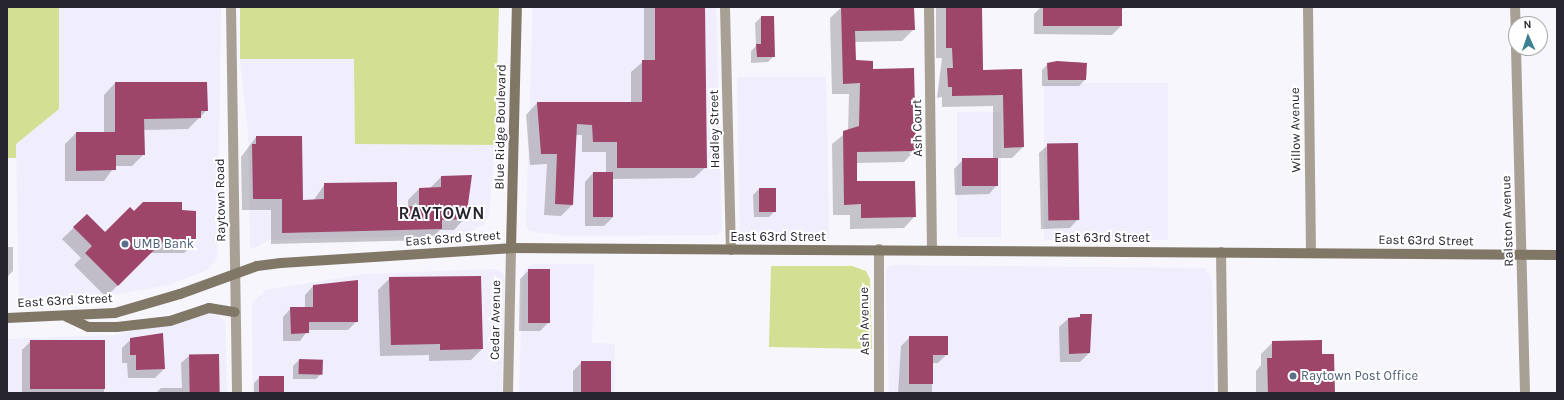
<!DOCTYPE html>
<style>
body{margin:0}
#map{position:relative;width:1564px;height:400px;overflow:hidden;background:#f7f6fc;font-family:Karla,sans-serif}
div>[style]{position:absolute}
.built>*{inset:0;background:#f0edfc;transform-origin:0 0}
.green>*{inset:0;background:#d3df92}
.shadow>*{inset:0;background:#0003;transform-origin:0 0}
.building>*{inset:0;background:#9e456a;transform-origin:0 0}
.street>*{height:10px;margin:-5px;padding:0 5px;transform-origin:5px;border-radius:5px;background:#a8a094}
.secondary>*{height:10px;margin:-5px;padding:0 5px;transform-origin:5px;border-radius:5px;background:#817766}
.dots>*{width:11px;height:11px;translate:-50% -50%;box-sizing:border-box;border:2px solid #fff;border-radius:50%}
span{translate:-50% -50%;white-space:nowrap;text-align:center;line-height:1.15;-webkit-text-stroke:4px #fff;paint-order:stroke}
.street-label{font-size:13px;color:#272530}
.service-label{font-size:13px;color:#4e5e75}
.left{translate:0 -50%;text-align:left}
.district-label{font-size:17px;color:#272530;font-weight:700;letter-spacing:1px}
.frame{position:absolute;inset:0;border:8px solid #272530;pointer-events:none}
.north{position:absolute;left:1508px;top:16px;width:40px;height:40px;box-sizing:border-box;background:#fff;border:1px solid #a9a8ac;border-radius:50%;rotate:357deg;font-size:11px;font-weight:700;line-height:16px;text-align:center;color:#272530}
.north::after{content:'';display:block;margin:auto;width:14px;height:18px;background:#3d8091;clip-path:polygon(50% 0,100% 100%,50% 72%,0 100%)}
</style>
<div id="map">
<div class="built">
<i style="clip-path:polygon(59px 7px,221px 7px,217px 258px,207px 270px,168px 285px,112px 295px,19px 299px,16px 144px,59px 109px)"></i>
<i style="clip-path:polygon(533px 7px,716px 7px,722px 228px,718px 235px,566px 236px,529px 231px,526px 224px)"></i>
<i style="clip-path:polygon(240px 59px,355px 59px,356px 144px,495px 145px,489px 215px,484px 224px,465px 235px,269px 240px,255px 248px,250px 247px,248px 131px)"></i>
<i style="clip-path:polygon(737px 77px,826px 77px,829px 239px,745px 238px,740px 232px)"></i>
<i style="left:1168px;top:83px;width:157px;height:124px;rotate:90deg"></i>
<i style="left:957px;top:112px;width:44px;height:125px"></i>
<i style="clip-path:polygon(533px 264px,594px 264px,592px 343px,615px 344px,614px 393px,519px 393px,523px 271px)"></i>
<i style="clip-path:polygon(895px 265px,1205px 268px,1212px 280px,1214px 393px,889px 393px,886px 273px,888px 267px)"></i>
<i style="clip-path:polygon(496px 269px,502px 272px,505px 279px,502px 393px,253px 393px,252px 303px,266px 290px,365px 274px)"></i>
<i style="clip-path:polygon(209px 313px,219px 316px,225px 323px,227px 393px,7px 393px,7px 339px,115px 335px)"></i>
</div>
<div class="green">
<i style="clip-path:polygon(7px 7px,59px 7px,59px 109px,16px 144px,16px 158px,7px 158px)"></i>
<i style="clip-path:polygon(240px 7px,499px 7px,495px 145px,355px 144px,354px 59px,240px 59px)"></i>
<i style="clip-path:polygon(771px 266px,852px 266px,866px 271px,870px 279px,872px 349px,769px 347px)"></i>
</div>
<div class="shadow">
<i style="clip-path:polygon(644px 7px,704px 7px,706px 167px,694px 178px,612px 179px,613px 217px,604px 226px,585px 226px,585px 182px,593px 173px,606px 173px,606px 152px,582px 152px,582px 135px,575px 135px,572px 205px,561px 216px,544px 215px,547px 164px,530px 165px,526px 115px,537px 103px,631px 103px,631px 72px,644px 61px)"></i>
<i style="clip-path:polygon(842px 7px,913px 7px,914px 29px,902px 41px,855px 42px,855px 60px,872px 70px,915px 150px,904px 162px,856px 163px,856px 182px,915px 216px,904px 228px,850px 229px,850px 215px,833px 215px,832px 144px,848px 131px,849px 94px,832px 94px,830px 18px)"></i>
<i style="clip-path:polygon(981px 7px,983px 71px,1021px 70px,1023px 147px,1012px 158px,997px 158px,997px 185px,989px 194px,955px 195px,954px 169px,963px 160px,993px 160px,993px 106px,942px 107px,942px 97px,937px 98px,942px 58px,936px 58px,936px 8px)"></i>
<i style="clip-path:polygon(1018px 7px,1129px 7px,1121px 9px,1121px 26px,1112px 35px,1034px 34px,1034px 14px,1040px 8px)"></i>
<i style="clip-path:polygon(761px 17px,774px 56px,768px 62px,751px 63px,751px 51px,756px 46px,755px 23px)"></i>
<i style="clip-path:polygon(1079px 62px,1086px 64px,1085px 80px,1079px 86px,1042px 86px,1042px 70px,1048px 64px)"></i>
<i style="clip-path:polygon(115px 83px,207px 110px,188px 129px,143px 130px,144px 154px,132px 166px,115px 166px,104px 181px,65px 181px,65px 144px,76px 133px,104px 133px,104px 95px)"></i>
<i style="clip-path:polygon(256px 137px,302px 201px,313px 201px,325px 184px,396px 208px,408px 208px,408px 200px,419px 189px,430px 188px,441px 177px,465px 218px,454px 230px,440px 230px,430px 240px,271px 244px,271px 210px,242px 210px,241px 157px)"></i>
<i style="clip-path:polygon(1048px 145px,1078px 219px,1070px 228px,1041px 229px,1039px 153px)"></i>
<i style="clip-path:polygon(759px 189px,775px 211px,769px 217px,754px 217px,753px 195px)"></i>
<i style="clip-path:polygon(181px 211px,195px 242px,184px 253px,150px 253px,106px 297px,74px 265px,81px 258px,62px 239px,87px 215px,105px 233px,134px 212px)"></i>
<i style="clip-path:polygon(7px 247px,13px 247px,13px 271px,7px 277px)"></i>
<i style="clip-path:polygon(529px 270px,548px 323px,540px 331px,519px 331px,520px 279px)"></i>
<i style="clip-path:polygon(390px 278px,482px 349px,471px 360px,429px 361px,429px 355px,380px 356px,378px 290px)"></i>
<i style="clip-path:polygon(313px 286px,357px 321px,348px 330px,308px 330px,300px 341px,283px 341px,283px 317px,291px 308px,305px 308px,305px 295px)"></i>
<i style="clip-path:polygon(1091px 315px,1089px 353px,1080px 362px,1060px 362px,1059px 327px,1068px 319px)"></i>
<i style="clip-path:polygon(910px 337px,947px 354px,938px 363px,932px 363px,932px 393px,898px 393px,901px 346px)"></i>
<i style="clip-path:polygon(131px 339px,164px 369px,155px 378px,128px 378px,127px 363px,122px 363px,122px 348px)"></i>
<i style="clip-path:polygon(31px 341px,104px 341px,104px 393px,22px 393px,22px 350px)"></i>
<i style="clip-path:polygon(1273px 342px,1321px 355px,1334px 393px,1256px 393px,1256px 371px,1261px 365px,1261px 354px)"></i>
<i style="clip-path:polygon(189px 356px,220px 393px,156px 393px,161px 388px,182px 388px,181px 363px)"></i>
<i style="clip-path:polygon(299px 360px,322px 373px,316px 379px,293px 379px,293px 366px)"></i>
<i style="clip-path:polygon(582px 362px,610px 393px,573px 393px,573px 371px)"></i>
<i style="clip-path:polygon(260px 377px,283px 377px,283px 393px,254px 393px,254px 383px)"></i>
<i style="left:1007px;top:392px;width:53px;height:1px"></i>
</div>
<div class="building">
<i style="clip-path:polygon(655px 7px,705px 7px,707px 168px,617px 168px,617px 142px,593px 142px,592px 125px,577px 124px,573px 205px,555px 204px,557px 154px,541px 154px,537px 102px,642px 102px,642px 60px,655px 60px)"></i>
<i style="clip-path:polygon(841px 7px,914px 7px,915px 30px,855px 31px,856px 60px,873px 61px,873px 69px,914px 68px,916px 151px,857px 152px,857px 181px,915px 181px,916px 217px,861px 218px,861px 204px,844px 205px,843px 131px,859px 126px,860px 83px,843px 84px)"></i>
<i style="clip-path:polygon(946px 7px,982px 7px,983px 70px,1022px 69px,1024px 147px,1004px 148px,1003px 95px,952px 96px,952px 87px,948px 87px,947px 68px,953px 68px,952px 48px,946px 48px)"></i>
<i style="left:1043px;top:7px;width:79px;height:19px"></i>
<i style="clip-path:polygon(761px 16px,774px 16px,775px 57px,757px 57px,756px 44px,761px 44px)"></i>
<i style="clip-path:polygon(1057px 61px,1087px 63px,1086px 80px,1048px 80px,1047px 63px)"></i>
<i style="clip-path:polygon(115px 82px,207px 82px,208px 111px,201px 111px,201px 118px,144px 119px,145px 155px,116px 155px,116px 170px,76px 171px,76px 132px,115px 132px)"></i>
<i style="clip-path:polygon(256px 136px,302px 136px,303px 200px,324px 199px,324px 183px,397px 182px,397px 207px,419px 206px,419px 188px,441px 187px,441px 176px,472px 175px,466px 219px,442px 220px,442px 229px,282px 233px,282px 199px,253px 199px,252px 144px,256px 144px)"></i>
<i style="left:1078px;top:143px;width:77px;height:31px;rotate:89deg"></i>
<i style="left:998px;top:158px;width:28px;height:36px;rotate:90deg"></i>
<i style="left:593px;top:172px;width:20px;height:45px"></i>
<i style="left:759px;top:188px;width:17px;height:24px"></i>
<i style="clip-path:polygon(143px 202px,182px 202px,182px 210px,196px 211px,196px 242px,162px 242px,118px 286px,85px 253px,92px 246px,73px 227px,87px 214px,105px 232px,130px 207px,134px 211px)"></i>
<i style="left:528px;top:269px;width:22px;height:54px"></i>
<i style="clip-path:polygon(481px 276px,483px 349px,440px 350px,440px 344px,391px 345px,389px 277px)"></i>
<i style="clip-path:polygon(358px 280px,358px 322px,309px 322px,309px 333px,291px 334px,290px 307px,313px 307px,313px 285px)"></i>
<i style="clip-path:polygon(1080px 314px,1092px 314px,1090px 353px,1069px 354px,1068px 318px,1080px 317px)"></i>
<i style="clip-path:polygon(163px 333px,165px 369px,136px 370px,136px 355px,130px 355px,130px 338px)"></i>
<i style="clip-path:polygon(909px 336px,948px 336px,948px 355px,933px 355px,933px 384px,909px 384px)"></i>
<i style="left:30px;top:340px;width:75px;height:49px"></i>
<i style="clip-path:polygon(1322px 340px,1322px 354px,1334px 354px,1335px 393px,1268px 393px,1267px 358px,1272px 358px,1272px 341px)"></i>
<i style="left:219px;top:354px;width:39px;height:30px;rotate:89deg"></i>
<i style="left:299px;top:359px;width:24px;height:15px;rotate:2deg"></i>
<i style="left:581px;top:361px;width:30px;height:32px"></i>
<i style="left:259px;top:376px;width:25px;height:17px"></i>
</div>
<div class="street">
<i style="left:231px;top:7px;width:386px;rotate:89.1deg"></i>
<i style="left:725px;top:7px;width:243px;rotate:88.6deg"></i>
<i style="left:929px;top:7px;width:243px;rotate:89.3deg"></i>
<i style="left:1308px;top:7px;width:246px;rotate:89.3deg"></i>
<i style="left:1515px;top:7px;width:31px;rotate:88deg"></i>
<i style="left:1516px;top:48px;width:345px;rotate:88.5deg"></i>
<i style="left:879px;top:249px;width:144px;rotate:90deg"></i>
<i style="left:1221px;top:252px;width:141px;rotate:89.2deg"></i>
<i style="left:508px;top:393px;width:145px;rotate:-88.8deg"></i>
</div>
<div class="secondary">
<i style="left:511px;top:248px;width:241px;rotate:-88.6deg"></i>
<i style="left:67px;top:317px;width:23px;rotate:25deg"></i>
<i style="left:88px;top:327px;width:29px"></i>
<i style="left:117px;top:327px;width:53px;rotate:-6.5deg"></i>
<i style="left:170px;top:321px;width:41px;rotate:-18.4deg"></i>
<i style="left:209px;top:308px;width:26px;rotate:9deg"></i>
<i style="left:7px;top:318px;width:108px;rotate:-2.7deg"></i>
<i style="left:115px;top:313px;width:68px;rotate:-16.3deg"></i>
<i style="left:180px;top:294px;width:82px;rotate:-20deg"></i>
<i style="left:257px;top:266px;width:24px;rotate:-7deg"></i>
<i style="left:281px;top:263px;width:230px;rotate:-3.7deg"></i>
<i style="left:511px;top:248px;width:1046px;rotate:0.38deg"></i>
</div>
<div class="dots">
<i style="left:125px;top:244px;background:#5c6f8a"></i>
<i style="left:1293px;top:376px;background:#5c6f8a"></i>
</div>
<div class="street-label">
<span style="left:501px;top:127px;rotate:-89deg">Blue Ridge Boulevard</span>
<span style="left:918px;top:128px;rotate:-91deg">Ash Court</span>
<span style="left:715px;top:129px;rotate:-91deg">Hadley Street</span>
<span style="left:1296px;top:130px;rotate:-91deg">Willow Avenue</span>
<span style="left:221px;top:200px;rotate:-91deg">Raytown Road</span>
<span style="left:1508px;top:221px;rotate:-92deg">Ralston Avenue</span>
<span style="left:778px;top:237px">East 63rd Street</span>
<span style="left:1102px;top:238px">East 63rd Street</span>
<span style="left:453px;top:239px;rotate:-4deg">East 63rd Street</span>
<span style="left:1426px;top:241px;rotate:1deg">East 63rd Street</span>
<span style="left:65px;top:301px;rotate:-3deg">East 63rd Street</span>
<span style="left:496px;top:320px;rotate:-89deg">Cedar Avenue</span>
<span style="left:865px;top:321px;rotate:-91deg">Ash Avenue</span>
</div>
<div class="service-label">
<span class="left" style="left:133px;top:244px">UMB Bank</span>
<span class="left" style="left:1301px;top:376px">Raytown Post Office</span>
</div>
<div class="district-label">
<span style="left:442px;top:214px">RAYTOWN</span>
</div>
<div class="frame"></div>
<div class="north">N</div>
</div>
